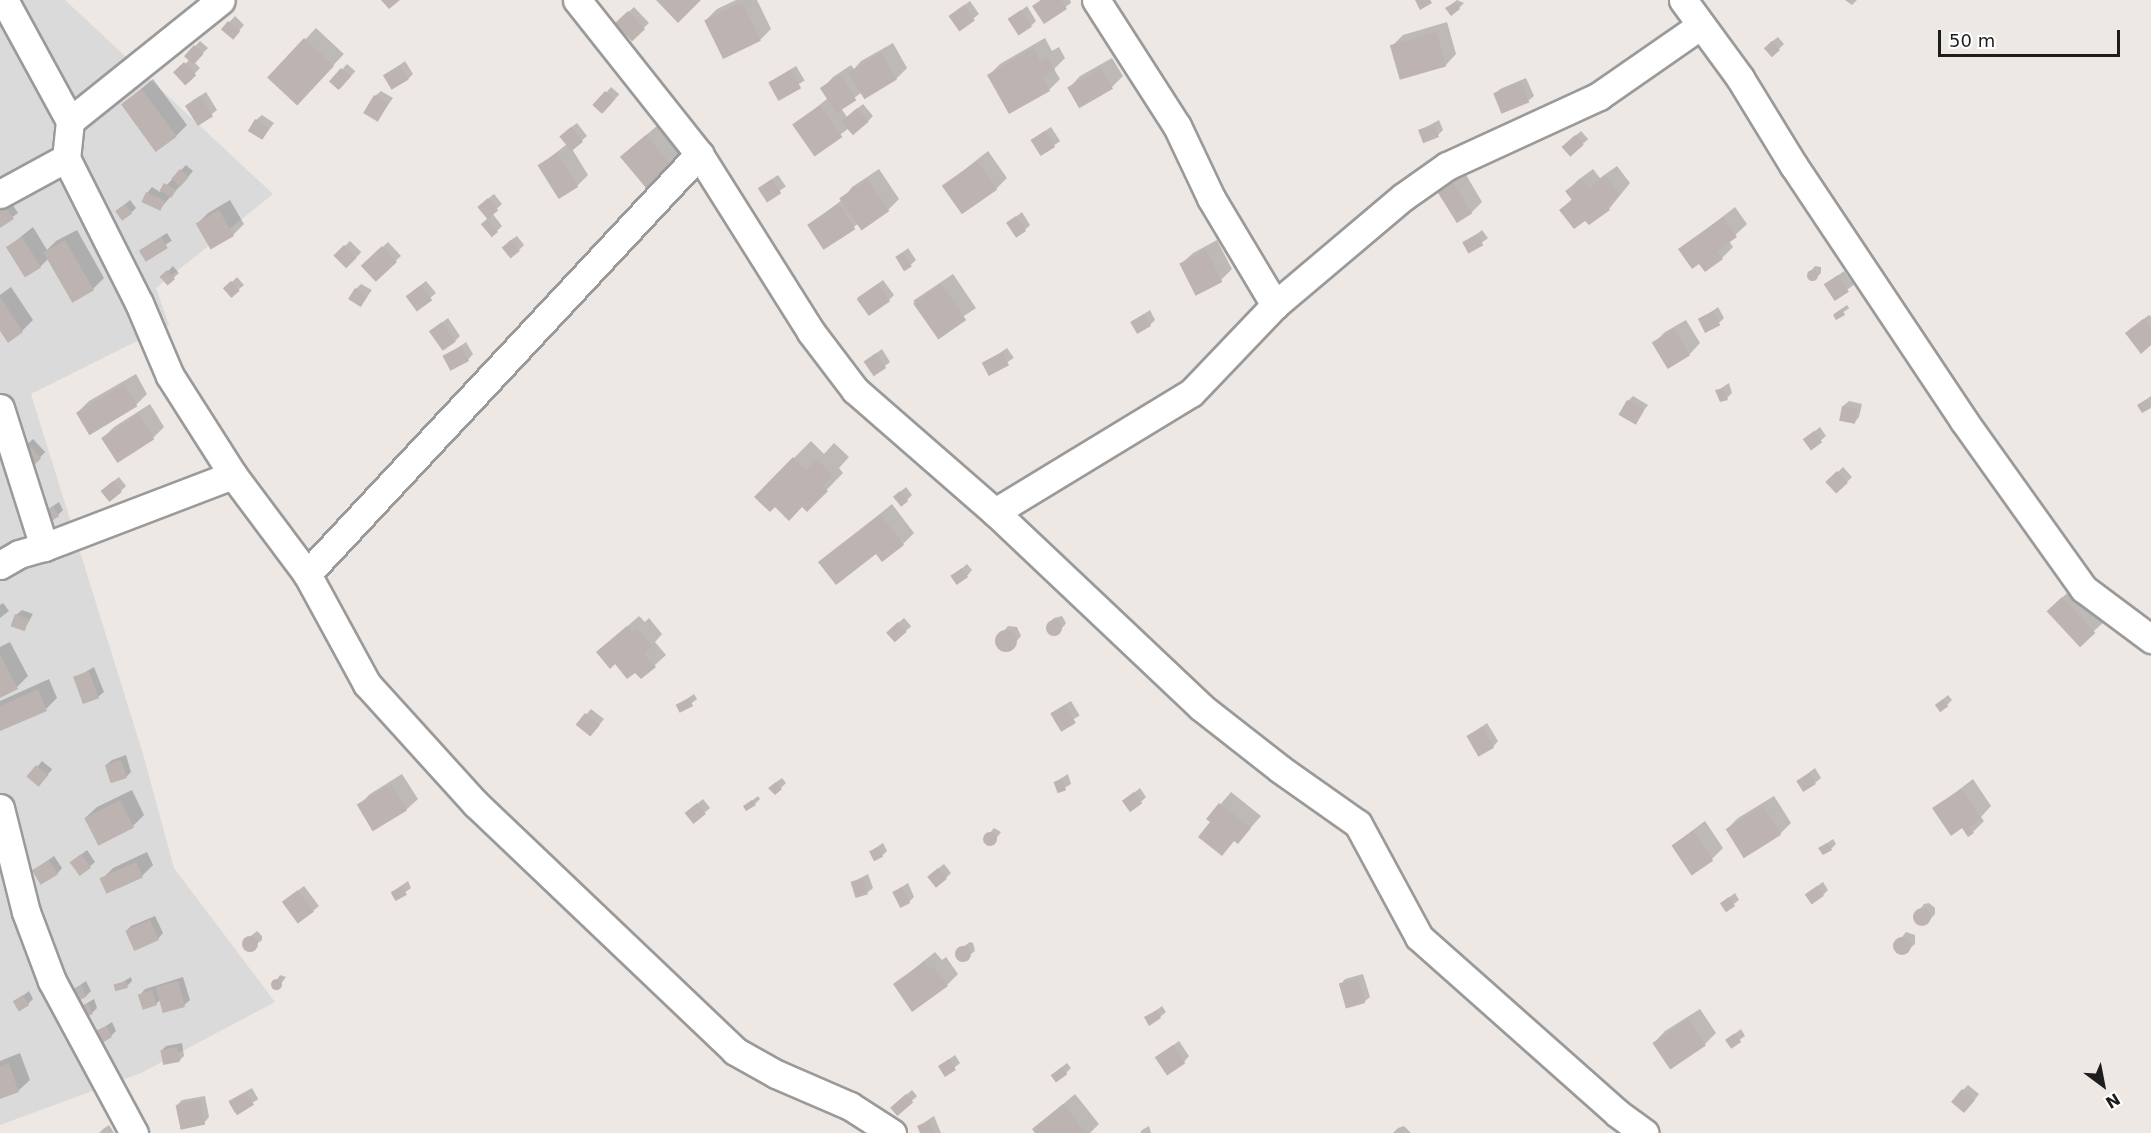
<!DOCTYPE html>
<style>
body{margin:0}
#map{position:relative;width:2151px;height:1133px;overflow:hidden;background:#ede8e4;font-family:"DejaVu Sans",sans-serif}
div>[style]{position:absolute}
.residential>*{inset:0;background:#dbdada}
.shadow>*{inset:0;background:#0003;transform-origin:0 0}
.building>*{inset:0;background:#bdb3b1;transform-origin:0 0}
.round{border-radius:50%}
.roads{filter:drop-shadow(2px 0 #9a9a9a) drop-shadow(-2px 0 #9a9a9a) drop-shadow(0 2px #9a9a9a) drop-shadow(0 -2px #9a9a9a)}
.street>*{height:27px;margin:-13.5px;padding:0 13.5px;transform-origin:13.5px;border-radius:13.5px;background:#fff}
span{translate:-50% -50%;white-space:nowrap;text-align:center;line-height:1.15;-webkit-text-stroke:5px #fff;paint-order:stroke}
.north{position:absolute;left:2073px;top:1055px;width:60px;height:60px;-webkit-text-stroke:4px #fff;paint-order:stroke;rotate:148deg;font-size:16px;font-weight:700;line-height:24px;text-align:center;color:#1d1d1d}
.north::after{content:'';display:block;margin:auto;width:21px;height:27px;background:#1d1d1d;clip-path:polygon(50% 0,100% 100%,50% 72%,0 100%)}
.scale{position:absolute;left:1938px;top:30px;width:182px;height:27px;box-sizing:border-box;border:3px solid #1d1d1d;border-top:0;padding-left:8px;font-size:18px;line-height:21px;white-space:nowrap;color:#1d1d1d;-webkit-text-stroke:4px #fff;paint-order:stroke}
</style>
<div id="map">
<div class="residential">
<i style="clip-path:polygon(0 0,65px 0,273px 194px,156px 288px,169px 325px,31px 394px,143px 754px,174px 868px,275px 1002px,141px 1073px,0 1125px)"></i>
</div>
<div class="shadow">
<i style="clip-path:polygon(736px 0,757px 0,771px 29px,760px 40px,706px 20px,717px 9px)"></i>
<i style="clip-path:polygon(1041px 0,1070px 0,1071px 3px,1044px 22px,1034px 6px)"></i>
<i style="clip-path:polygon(1457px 0,1464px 3px,1459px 8px,1447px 8px)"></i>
<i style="clip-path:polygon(1845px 0,1857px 0,1852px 5px)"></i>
<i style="clip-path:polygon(970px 1px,979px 14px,960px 29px,956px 11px)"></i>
<i style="clip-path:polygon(1027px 6px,1036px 21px,1031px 26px,1010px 19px)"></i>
<i style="left:634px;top:7px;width:22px;height:23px;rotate:47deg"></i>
<i style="clip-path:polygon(235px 16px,244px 25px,238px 32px,223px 29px)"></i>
<i style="clip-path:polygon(1447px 22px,1456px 54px,1445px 66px,1392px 46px,1403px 35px)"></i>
<i style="left:316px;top:28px;width:38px;height:68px;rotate:43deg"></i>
<i style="clip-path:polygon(1778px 37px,1784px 44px,1779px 49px,1770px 43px)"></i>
<i style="clip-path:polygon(1045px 38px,1052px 51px,1059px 47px,1065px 58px,1054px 69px,1060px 79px,1049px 90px,989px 75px,1000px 64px)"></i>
<i style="clip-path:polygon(200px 41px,208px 48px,194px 62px,200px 68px,186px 83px,176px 73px,190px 59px,186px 56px)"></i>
<i style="clip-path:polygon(893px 43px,907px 68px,896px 79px,862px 92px,841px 108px,847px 117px,863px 104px,873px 116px,868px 121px,849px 128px,815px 154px,795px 125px,828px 98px,822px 89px,833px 77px,851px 65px,854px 69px,861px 61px)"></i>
<i style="clip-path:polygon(1112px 58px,1123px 76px,1112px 87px,1069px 88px,1080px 76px)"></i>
<i style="clip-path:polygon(405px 61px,413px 74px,408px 79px,385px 76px)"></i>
<i style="left:347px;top:64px;width:11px;height:23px;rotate:41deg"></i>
<i style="left:796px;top:66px;width:17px;height:31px;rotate:59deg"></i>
<i style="clip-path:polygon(1526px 78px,1534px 96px,1528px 101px,1495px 94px,1500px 89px)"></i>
<i style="clip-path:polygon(153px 79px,187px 125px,176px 136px,123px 104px)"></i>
<i style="left:611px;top:87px;width:11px;height:25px;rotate:41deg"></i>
<i style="clip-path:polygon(381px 91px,393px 98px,377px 120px,375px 96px)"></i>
<i style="clip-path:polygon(206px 92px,217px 110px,199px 124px,192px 101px)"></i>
<i style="clip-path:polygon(262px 115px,274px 123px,262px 139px,256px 120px)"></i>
<i style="clip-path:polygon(1439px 120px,1443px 130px,1438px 135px,1419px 131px)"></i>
<i style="clip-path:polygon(577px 123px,587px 136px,572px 149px,588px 175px,577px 186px,539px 166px,567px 144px,566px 131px)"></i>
<i style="clip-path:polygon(658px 125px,683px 155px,672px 166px,633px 146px)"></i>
<i style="left:1051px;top:127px;width:17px;height:24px;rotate:57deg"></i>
<i style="left:1581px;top:131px;width:11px;height:24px;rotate:49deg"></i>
<i style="clip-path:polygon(988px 151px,1007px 178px,996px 189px,944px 186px)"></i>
<i style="clip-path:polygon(186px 165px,193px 171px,159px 210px,147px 193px,152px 187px,160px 192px)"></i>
<i style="clip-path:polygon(1617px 166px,1630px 183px,1609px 209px,1585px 219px,1561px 210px,1573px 198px,1567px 191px,1578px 180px,1593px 169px,1600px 178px)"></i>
<i style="clip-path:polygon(879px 169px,899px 199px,888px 210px,858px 224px,823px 248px,808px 225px,842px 200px,852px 187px)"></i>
<i style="clip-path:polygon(1465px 173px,1482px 202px,1471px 213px,1439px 193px)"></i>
<i style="left:778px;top:175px;width:14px;height:22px;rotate:56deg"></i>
<i style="clip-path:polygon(494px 194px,502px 204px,492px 213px,502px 226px,497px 231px,483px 224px,488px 218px,479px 206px)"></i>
<i style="clip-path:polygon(7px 196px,18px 213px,0 226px)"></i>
<i style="clip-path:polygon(130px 200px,136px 208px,131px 213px,117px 211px)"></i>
<i style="clip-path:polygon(230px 200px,244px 224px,233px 235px,197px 224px,208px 213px)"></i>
<i style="clip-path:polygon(1735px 207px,1747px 224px,1729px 241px,1733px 247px,1722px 258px,1699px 261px,1680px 250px)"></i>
<i style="clip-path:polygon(1022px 212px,1030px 225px,1025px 230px,1008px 223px)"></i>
<i style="clip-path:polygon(33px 227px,47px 250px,56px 241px,77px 230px,104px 278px,93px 289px,49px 258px,40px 267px,8px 247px)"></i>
<i style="left:1482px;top:230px;width:10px;height:22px;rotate:53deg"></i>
<i style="left:167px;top:233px;width:9px;height:32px;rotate:58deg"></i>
<i style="clip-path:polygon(517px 236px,524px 245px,519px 250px,508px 242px)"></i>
<i style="clip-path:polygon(1217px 240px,1232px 269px,1221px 280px,1181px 264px,1193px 253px)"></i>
<i style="left:350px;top:241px;width:16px;height:21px;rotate:45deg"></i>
<i style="clip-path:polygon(388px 242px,401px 256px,375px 280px,368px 261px)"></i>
<i style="clip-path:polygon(908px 248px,916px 260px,905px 270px,897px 257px)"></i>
<i style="clip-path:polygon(173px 266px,179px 273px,167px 284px,162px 277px)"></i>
<i style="clip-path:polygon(1815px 266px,1821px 267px,1821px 273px,1816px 278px,1809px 278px,1810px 272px)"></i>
<i style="left:1844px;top:271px;width:17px;height:23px;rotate:54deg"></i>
<i style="left:953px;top:274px;width:41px;height:48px;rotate:56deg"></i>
<i style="clip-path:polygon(237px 277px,244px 285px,238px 290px,230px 284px)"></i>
<i style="clip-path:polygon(883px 280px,894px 295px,889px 300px,857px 298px)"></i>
<i style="clip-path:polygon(426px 281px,436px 293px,418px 309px,413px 291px)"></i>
<i style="clip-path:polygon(361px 284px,372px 290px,360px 306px,356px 289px)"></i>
<i style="clip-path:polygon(11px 287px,33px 320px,22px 331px,0 328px,0 295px)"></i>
<i style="left:1847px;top:305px;width:4px;height:16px;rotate:56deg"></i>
<i style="clip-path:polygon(1718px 307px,1724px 318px,1719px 323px,1700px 320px)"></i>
<i style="clip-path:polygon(1150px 310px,1155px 320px,1150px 325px,1132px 322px)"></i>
<i style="clip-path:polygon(2149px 315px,2151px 317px,2151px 344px,2132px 328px)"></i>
<i style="clip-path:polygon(448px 318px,460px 336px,455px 341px,431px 331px)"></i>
<i style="clip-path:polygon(1686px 320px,1700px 343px,1689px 355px,1654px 343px,1665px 332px)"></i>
<i style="clip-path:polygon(466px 342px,473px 354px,468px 360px,445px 357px)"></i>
<i style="left:1007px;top:348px;width:12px;height:29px;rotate:55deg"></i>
<i style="clip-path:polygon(882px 349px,890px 362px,874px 375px,871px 357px)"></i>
<i style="clip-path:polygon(136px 374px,147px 394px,136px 405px,78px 412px,89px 401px)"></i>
<i style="clip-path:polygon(1729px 383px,1732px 393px,1727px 398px,1717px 391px)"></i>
<i style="clip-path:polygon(1633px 396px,1648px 405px,1635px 422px,1628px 401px)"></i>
<i style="clip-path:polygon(2151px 396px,2151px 406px,2143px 411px,2139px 405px)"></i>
<i style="clip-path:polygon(1849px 401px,1862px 404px,1859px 417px,1854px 423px,1843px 406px)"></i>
<i style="clip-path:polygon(150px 404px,164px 427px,153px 438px,103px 438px,114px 427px)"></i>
<i style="clip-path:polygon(1820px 427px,1826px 436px,1812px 448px,1811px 434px)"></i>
<i style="left:33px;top:439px;width:18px;height:22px;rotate:47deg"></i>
<i style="clip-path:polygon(811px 441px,824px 454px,834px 443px,849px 457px,839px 468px,843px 473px,807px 510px,803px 505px,775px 505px,794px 458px)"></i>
<i style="clip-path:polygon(1843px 467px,1852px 477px,1847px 482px,1828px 482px)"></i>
<i style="clip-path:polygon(119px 477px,126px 486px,121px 491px,107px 486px)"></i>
<i style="clip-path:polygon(906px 487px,912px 495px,907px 500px,900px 492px)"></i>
<i style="clip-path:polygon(59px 502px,63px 510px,58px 515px,43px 513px)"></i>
<i style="clip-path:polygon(892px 504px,914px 533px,903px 544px,820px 563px)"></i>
<i style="clip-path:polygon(967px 564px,972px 570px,967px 576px,953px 576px)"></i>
<i style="left:2074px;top:587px;width:46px;height:35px;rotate:48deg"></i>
<i style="clip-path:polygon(3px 603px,9px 611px,0 618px,0 605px)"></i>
<i style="clip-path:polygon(22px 610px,33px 614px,24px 630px,16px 615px)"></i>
<i style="clip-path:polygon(639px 616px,645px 622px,649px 618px,662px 634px,655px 642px,666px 655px,654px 666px,635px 670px,598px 652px)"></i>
<i style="clip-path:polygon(1062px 616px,1066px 623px,1064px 626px,1058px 632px,1051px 633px,1047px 627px,1049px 623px,1054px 618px)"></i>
<i style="left:904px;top:618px;width:11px;height:21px;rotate:49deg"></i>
<i style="clip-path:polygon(1008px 626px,1017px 627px,1021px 636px,1009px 650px,1005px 651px,997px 645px,996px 640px)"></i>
<i style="clip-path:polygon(10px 642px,28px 676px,17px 687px,0 696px,0 647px)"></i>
<i style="clip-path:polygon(94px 667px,104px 692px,98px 697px,75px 678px)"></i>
<i style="clip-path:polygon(49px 679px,57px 698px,46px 709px,0 730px,0 701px)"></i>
<i style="clip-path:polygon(694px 694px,697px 699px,682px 711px,678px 705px)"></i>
<i style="clip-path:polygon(1948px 695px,1952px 700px,1947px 705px,1936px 705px)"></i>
<i style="left:1071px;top:701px;width:17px;height:24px;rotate:59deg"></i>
<i style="clip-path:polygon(591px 709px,604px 719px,596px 729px,578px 724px)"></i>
<i style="clip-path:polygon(1487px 723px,1498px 741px,1493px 747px,1468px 736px)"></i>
<i style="clip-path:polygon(126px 755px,131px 772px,126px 777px,106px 765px,112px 760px)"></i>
<i style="left:42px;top:761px;width:13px;height:21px;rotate:39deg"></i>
<i style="clip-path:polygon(1815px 768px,1821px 778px,1815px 783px,1798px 781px)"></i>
<i style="clip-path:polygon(402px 774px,418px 799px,406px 810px,359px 805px,370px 794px)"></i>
<i style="clip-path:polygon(1068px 774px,1071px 784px,1058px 792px,1055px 782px)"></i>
<i style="clip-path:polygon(782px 778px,786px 783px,781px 788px,775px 783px)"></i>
<i style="clip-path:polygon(1973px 779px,1991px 806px,1981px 817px,1984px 821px,1973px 832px,1934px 809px)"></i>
<i style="clip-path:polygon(1140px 788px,1146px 797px,1141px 802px,1130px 796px)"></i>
<i style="clip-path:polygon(132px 790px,144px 815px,133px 826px,85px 818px,97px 807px)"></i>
<i style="clip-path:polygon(1231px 792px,1261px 816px,1238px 842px,1235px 840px,1222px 854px,1212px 821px,1208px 819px)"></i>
<i style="clip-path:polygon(758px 796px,760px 799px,755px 804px,745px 806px)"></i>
<i style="clip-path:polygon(1774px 796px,1791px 823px,1780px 834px,1727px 829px,1738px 818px)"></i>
<i style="clip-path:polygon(703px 799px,710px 808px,694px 822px,692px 808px)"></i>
<i style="clip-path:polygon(1705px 821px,1723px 848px,1712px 859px,1673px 845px)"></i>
<i style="clip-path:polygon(994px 828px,1001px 832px,992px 844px,986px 842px,984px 840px)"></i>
<i style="clip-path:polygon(1833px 839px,1836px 844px,1831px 849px,1820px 848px)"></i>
<i style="clip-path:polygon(883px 843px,887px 851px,882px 856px,871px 851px)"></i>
<i style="clip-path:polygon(87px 850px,95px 862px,81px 874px,77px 858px)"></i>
<i style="clip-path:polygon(147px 852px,153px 865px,142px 876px,102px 879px,113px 868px)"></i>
<i style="clip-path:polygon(54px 856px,62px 868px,57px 874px,33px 871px)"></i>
<i style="clip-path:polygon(944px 864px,951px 873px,946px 878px,934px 872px)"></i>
<i style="clip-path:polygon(868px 874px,873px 888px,867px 893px,853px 882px)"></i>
<i style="clip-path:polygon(408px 881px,411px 888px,396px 899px,392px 892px)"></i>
<i style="clip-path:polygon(1823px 882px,1828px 890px,1823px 895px,1806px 894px)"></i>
<i style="clip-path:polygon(908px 883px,914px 897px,909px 902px,894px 892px)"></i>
<i style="clip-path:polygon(304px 886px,319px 906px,313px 911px,290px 897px)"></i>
<i style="clip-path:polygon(1735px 893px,1739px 900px,1726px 910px,1727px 899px)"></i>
<i style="clip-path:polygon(1929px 903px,1935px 908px,1935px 914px,1926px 924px,1918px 925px,1914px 917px,1924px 904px)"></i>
<i style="clip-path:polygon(155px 916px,163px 933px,158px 939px,126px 931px,131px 926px)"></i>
<i style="clip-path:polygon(257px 931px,262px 936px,262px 940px,249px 950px,246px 948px,245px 941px)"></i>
<i style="clip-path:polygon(1906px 932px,1915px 935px,1915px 944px,1905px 953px,1896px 950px,1895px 946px)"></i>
<i style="clip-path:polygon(970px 942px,973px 943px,975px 951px,962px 961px,958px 959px,957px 951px)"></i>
<i style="clip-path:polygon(935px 952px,942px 960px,946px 957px,958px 974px,947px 985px,895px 984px)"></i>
<i style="clip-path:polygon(1363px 974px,1370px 997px,1364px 1002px,1340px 985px,1345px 979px)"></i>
<i style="clip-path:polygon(280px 975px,286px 977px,278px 988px,273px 986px)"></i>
<i style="clip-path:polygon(131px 977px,132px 981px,127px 986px,116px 986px)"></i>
<i style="clip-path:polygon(183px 977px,190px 1000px,184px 1005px,161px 999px,156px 1004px,140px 995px,145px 989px)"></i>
<i style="clip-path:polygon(86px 981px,91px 991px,86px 996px,70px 992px)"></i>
<i style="clip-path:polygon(29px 991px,33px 999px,28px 1004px,15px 1002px)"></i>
<i style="clip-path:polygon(94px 999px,97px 1008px,92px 1013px,79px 1008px)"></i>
<i style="clip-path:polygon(1162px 1006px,1166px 1012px,1160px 1017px,1146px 1018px)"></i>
<i style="clip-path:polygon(1700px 1009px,1716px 1033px,1705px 1044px,1654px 1043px,1665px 1031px)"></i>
<i style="clip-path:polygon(112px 1022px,116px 1031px,111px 1036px,95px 1033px)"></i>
<i style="clip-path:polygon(1741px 1029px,1745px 1036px,1731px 1046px,1727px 1040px)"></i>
<i style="clip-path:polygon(1179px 1041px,1189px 1056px,1184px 1062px,1157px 1057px)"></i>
<i style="clip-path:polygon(182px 1043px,184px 1056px,179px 1061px,161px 1051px,166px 1046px)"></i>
<i style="clip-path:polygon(20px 1053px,30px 1080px,18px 1091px,0 1098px,0 1061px)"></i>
<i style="clip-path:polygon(955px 1055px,960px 1063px,946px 1075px,940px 1066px)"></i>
<i style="clip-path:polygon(1067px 1063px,1071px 1068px,1066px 1073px,1052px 1075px)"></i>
<i style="clip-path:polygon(1968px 1085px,1979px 1094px,1970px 1106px,1963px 1090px)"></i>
<i style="left:252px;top:1088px;width:13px;height:27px;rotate:61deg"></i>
<i style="left:912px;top:1090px;width:8px;height:26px;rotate:50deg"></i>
<i style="clip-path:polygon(1075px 1094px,1099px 1124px,1090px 1133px,1037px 1133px,1034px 1129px)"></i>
<i style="clip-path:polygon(205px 1096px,209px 1117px,204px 1123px,177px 1105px,182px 1100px)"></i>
<i style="clip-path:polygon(934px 1116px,941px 1133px,922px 1133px,919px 1126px)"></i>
<i style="clip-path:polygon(109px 1125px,114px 1133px,99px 1133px,103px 1129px)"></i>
<i style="clip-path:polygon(1149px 1126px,1151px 1133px,1140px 1133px,1142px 1130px)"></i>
<i style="clip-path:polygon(1404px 1126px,1411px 1133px,1393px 1133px,1398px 1128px)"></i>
</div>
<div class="building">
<i style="clip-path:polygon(381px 0,400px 0,389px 9px)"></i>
<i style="clip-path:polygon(656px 0,701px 0,678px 23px)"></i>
<i style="clip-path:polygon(1041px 0,1061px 0,1067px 9px,1044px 24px,1032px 6px)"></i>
<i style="clip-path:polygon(1415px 0,1430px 0,1432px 3px,1420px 10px)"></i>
<i style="left:742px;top:2px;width:43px;height:42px;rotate:64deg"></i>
<i style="clip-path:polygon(1455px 2px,1460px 9px,1451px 16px,1445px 8px)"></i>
<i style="left:964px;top:5px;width:19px;height:19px;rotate:55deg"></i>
<i style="left:1021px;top:10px;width:20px;height:16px;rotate:57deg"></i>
<i style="left:628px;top:11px;width:25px;height:18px;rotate:47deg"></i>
<i style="left:228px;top:21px;width:16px;height:11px;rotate:40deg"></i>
<i style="left:1436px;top:32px;width:36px;height:48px;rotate:74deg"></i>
<i style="left:304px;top:38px;width:41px;height:54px;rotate:43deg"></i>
<i style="left:1772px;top:41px;width:12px;height:11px;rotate:48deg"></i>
<i style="left:194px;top:45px;width:13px;height:15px;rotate:42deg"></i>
<i style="clip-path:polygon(1033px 48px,1040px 61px,1048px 57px,1055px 70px,1042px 77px,1050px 91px,1009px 114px,987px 75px)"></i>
<i style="left:881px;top:53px;width:31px;height:38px;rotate:59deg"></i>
<i style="left:184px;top:62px;width:18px;height:15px;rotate:47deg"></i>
<i style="left:400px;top:65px;width:17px;height:20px;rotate:59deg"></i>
<i style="left:341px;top:68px;width:13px;height:18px;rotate:42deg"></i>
<i style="left:1101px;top:68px;width:24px;height:39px;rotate:60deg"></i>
<i style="left:791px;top:70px;width:21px;height:26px;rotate:61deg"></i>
<i style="left:840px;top:75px;width:30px;height:24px;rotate:57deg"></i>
<i style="left:1521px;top:82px;width:22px;height:30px;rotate:68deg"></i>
<i style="left:142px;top:89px;width:59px;height:26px;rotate:54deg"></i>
<i style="left:605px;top:91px;width:13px;height:19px;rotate:42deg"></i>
<i style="left:374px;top:95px;width:17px;height:21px;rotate:31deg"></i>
<i style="left:200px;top:96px;width:24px;height:18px;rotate:57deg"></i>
<i style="left:820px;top:105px;width:39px;height:34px;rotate:55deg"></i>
<i style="left:857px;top:108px;width:18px;height:21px;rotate:49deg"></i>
<i style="left:255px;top:119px;width:17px;height:14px;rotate:31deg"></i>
<i style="left:1434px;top:124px;width:14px;height:17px;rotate:69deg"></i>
<i style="left:571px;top:127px;width:19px;height:15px;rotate:51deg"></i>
<i style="left:1045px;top:131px;width:19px;height:17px;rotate:58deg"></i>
<i style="left:646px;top:135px;width:42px;height:34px;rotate:50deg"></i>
<i style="left:1575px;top:135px;width:13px;height:18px;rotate:48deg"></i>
<i style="left:557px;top:153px;width:40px;height:23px;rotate:58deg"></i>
<i style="left:977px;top:161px;width:35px;height:43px;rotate:55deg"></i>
<i style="left:180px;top:169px;width:12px;height:13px;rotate:42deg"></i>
<i style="clip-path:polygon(1606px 176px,1620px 195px,1607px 205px,1610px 210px,1589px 225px,1585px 221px,1574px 229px,1559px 210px,1572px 200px,1565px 191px,1582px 179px,1589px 188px)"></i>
<i style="left:772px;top:179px;width:17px;height:17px;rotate:57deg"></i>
<i style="left:867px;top:179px;width:39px;height:34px;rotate:55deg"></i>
<i style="left:164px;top:183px;width:14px;height:9px;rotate:30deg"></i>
<i style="left:1453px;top:183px;width:36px;height:18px;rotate:58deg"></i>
<i style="left:146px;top:192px;width:21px;height:11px;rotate:25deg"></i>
<i style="left:488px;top:198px;width:16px;height:14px;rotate:50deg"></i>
<i style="clip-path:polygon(0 199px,14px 219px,0 228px)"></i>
<i style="left:125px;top:204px;width:12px;height:12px;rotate:55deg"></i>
<i style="left:839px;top:204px;width:30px;height:38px;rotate:57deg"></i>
<i style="left:219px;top:210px;width:30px;height:27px;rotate:60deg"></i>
<i style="left:1016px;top:216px;width:18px;height:12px;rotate:56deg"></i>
<i style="clip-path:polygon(1723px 217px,1737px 237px,1717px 251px,1723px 259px,1705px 272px,1699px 264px,1692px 269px,1678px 249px)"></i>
<i style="left:487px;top:219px;width:17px;height:8px;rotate:50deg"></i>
<i style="left:1477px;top:234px;width:13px;height:17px;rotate:61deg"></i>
<i style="left:22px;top:237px;width:36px;height:19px;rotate:58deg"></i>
<i style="left:161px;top:237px;width:13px;height:26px;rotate:58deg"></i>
<i style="left:65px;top:240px;width:58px;height:25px;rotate:60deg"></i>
<i style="left:511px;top:240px;width:14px;height:12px;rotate:51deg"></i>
<i style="left:344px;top:245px;width:18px;height:15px;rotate:45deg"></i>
<i style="left:382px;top:246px;width:22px;height:29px;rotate:47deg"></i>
<i style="left:1206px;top:250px;width:36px;height:30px;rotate:63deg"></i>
<i style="left:903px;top:252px;width:17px;height:9px;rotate:59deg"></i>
<i class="round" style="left:1806.5px;top:269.5px;width:11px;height:11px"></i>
<i style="left:167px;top:270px;width:12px;height:10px;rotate:48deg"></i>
<i style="left:1838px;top:275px;width:20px;height:17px;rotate:57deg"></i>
<i style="left:231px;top:281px;width:13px;height:11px;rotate:48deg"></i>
<i style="left:878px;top:284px;width:21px;height:26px;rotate:55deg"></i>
<i style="left:941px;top:284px;width:44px;height:34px;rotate:55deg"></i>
<i style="left:421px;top:285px;width:19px;height:19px;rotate:54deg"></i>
<i style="left:355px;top:288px;width:15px;height:13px;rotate:32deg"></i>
<i style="clip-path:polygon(0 297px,23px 332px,8px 343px,0 331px)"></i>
<i style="clip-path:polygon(1842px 309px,1845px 315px,1836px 320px,1833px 315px)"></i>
<i style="left:1713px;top:311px;width:16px;height:17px;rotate:63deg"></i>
<i style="left:1144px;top:314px;width:14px;height:16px;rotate:60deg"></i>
<i style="clip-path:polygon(2143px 319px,2151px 328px,2151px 345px,2141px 354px,2125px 333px)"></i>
<i style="left:442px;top:322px;width:24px;height:16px;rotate:55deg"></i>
<i style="left:1674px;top:329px;width:31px;height:26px;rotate:59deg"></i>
<i style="left:461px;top:346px;width:17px;height:21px;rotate:62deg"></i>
<i style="left:1002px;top:352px;width:15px;height:23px;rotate:62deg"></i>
<i style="left:876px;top:353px;width:18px;height:15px;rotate:56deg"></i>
<i style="left:124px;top:384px;width:26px;height:56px;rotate:59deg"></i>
<i style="clip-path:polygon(1724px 388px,1728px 400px,1720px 402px,1715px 390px)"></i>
<i style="clip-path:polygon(2147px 399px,2151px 408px,2142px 413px,2137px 405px)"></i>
<i style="left:1627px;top:400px;width:20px;height:17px;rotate:30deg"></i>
<i style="left:1842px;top:406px;width:16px;height:15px;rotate:11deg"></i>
<i style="left:138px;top:414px;width:30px;height:44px;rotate:57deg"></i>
<i style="left:1814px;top:431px;width:14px;height:14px;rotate:54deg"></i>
<i style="left:27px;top:443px;width:21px;height:16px;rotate:47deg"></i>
<i style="clip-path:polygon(793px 457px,806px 470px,817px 459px,833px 475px,823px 486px,828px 491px,807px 512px,802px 507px,789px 521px,775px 507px,770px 512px,754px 497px)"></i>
<i style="left:1837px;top:471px;width:16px;height:16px;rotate:47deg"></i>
<i style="left:113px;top:481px;width:14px;height:16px;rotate:51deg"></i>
<i style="left:900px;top:491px;width:13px;height:9px;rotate:51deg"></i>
<i style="left:53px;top:506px;width:12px;height:13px;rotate:59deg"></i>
<i style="clip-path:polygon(880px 514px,904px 545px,882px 562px,876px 554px,836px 585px,818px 562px)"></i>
<i style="left:962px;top:568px;width:11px;height:14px;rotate:56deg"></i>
<i style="left:2062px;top:597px;width:49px;height:21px;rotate:47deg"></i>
<i style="left:15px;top:614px;width:15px;height:13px;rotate:20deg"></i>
<i class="round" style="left:1046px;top:620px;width:16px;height:16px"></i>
<i style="left:898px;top:622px;width:13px;height:16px;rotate:48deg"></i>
<i style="clip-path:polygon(627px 626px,633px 632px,637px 628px,652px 646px,644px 653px,656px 667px,641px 679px,635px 673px,627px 679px,615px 664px,610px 669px,596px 652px)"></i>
<i class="round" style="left:995px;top:630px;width:22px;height:22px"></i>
<i style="clip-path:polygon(0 654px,18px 689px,0 698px)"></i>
<i style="left:89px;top:671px;width:29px;height:17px;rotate:70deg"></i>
<i style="clip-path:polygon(38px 689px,47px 711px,0 731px,0 706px)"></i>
<i style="left:689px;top:698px;width:9px;height:15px;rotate:63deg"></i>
<i style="left:1943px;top:699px;width:9px;height:10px;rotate:54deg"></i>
<i style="left:1065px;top:705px;width:21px;height:17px;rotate:59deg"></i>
<i style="left:585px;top:713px;width:19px;height:15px;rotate:39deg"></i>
<i style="left:1482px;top:727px;width:24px;height:18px;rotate:60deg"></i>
<i style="left:121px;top:760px;width:19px;height:17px;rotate:72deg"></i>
<i style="left:36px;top:765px;width:16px;height:15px;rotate:40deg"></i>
<i style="left:1809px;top:773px;width:13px;height:15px;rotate:58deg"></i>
<i style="left:1062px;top:779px;width:12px;height:9px;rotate:70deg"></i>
<i style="clip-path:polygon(776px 782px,782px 789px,775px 795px,768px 788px)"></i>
<i style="left:391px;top:784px;width:31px;height:40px;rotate:59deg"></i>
<i style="clip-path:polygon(1961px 789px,1981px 819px,1969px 827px,1974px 833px,1968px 837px,1962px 828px,1951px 836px,1932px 808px)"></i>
<i style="left:1134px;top:792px;width:14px;height:15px;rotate:54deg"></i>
<i style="left:120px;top:800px;width:31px;height:40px;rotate:63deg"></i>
<i style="clip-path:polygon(752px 800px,756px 805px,746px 811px,743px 806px)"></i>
<i style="left:697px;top:803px;width:14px;height:16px;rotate:51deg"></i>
<i style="clip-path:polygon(1219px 803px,1251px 828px,1238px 844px,1234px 841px,1222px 856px,1198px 837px,1210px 822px,1206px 819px)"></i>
<i style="left:1763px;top:806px;width:34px;height:44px;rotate:58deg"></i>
<i style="left:1693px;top:831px;width:36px;height:26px;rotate:56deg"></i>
<i class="round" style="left:983px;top:832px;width:14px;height:14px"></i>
<i style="clip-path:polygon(1827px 843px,1832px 850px,1823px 855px,1818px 848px)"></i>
<i style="left:878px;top:847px;width:11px;height:10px;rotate:63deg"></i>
<i style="left:81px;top:854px;width:17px;height:14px;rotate:54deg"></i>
<i style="left:49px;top:860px;width:17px;height:20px;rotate:59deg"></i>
<i style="left:136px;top:862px;width:17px;height:40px;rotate:66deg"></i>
<i style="left:938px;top:868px;width:14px;height:14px;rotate:51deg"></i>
<i style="left:863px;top:878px;width:17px;height:13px;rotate:73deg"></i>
<i style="left:402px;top:886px;width:10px;height:13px;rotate:61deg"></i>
<i style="left:1817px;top:886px;width:12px;height:15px;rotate:55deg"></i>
<i style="left:902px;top:887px;width:18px;height:11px;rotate:63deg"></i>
<i style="left:298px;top:890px;width:27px;height:20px;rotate:54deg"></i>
<i style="left:1729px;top:897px;width:11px;height:11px;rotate:56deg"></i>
<i class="round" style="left:1913px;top:908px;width:18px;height:18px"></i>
<i style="left:150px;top:920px;width:22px;height:27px;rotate:66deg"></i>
<i class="round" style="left:242px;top:936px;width:16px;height:16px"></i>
<i class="round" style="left:1893px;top:937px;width:18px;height:18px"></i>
<i class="round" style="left:955px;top:946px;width:16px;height:16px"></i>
<i style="clip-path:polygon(924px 962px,930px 970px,934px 967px,948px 986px,912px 1012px,893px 984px)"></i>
<i style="left:1358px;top:978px;width:26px;height:20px;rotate:74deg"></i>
<i class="round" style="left:270.5px;top:978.5px;width:11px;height:11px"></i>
<i style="left:126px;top:981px;width:7px;height:13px;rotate:74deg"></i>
<i style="left:178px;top:981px;width:27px;height:23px;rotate:75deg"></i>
<i style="left:81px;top:985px;width:13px;height:15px;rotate:63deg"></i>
<i style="left:152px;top:990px;width:16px;height:15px;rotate:72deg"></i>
<i style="left:23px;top:995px;width:12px;height:12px;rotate:59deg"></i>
<i style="left:88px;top:1003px;width:12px;height:12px;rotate:66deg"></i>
<i style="clip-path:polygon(1157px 1010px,1161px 1018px,1149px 1026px,1144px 1017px)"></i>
<i style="left:1688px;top:1019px;width:32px;height:43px;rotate:56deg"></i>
<i style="clip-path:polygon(106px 1026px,112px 1037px,99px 1045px,93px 1032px)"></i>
<i style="left:1735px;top:1033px;width:11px;height:12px;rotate:56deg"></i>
<i style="left:1173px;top:1045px;width:22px;height:22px;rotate:56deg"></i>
<i style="left:177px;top:1047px;width:15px;height:17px;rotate:79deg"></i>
<i style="left:949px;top:1059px;width:13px;height:13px;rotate:58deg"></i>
<i style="clip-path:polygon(9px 1063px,19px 1092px,0 1099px,0 1067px)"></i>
<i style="left:1062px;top:1067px;width:9px;height:14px;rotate:54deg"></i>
<i style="left:1962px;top:1089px;width:17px;height:17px;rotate:40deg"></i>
<i style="left:246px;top:1092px;width:15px;height:20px;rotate:58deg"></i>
<i style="left:906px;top:1094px;width:11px;height:21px;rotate:49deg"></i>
<i style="left:200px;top:1100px;width:25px;height:25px;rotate:78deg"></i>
<i style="clip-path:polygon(1063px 1104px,1086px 1133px,1035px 1133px,1032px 1129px)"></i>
<i style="clip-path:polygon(929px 1121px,934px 1133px,920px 1133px,917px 1126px)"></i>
</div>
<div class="roads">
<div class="street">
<i style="left:4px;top:0;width:138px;rotate:61.4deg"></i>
<i style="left:70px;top:121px;width:37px;rotate:96deg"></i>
<i style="left:66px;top:158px;width:162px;rotate:63.3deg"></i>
<i style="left:139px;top:303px;width:79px;rotate:67deg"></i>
<i style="left:170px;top:376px;width:117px;rotate:57.5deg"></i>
<i style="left:233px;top:475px;width:124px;rotate:53.2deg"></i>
<i style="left:307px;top:574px;width:125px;rotate:61.4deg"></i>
<i style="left:367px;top:684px;width:162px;rotate:47.8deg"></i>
<i style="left:476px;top:804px;width:358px;rotate:43.6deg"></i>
<i style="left:735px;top:1051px;width:47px;rotate:29.3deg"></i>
<i style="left:776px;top:1074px;width:81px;rotate:23.4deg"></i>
<i style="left:850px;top:1106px;width:50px;rotate:32.7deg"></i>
<i style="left:577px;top:0;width:196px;rotate:51.6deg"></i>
<i style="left:699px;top:154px;width:210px;rotate:57.8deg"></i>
<i style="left:811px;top:332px;width:73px;rotate:52.8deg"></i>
<i style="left:855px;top:390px;width:186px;rotate:41.1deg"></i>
<i style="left:995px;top:512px;width:284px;rotate:43.4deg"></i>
<i style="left:1201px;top:707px;width:100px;rotate:38.1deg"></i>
<i style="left:1280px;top:769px;width:95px;rotate:35.2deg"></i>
<i style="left:1358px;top:824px;width:128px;rotate:61.6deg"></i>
<i style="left:1419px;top:937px;width:265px;rotate:41.6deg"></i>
<i style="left:1617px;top:1113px;width:34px;rotate:36deg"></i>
<i style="left:1096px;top:0;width:150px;rotate:57.3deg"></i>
<i style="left:1177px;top:126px;width:80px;rotate:64.7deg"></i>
<i style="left:1211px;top:198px;width:125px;rotate:59.1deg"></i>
<i style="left:1683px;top:0;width:97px;rotate:53.8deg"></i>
<i style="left:1740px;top:78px;width:103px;rotate:58.5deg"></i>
<i style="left:1794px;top:166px;width:306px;rotate:56.3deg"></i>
<i style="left:1964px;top:421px;width:206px;rotate:54.5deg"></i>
<i style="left:2084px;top:589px;width:84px;rotate:36.7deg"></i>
<i style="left:70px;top:121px;width:193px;rotate:-38.7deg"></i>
<i style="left:0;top:194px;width:75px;rotate:-28.6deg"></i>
<i style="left:0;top:408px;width:146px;rotate:72.4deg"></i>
<i style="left:995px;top:512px;width:229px;rotate:-31.3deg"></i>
<i style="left:1191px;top:393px;width:122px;rotate:-46.3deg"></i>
<i style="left:1275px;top:305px;width:167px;rotate:-40.2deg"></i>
<i style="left:1403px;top:197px;width:54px;rotate:-35.2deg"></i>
<i style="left:1447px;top:166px;width:167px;rotate:-24.7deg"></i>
<i style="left:1599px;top:96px;width:124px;rotate:-34.8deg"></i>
<i style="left:0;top:565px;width:22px;rotate:-30deg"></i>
<i style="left:19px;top:554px;width:26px;rotate:-16deg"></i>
<i style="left:44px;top:547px;width:202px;rotate:-20.9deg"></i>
<i style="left:307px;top:574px;width:575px;rotate:-46.97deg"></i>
<i style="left:0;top:808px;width:107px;rotate:76deg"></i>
<i style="left:26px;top:912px;width:74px;rotate:69.4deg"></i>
<i style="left:52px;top:981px;width:173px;rotate:61.7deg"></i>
</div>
</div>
<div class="north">N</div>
<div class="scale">50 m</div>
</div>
